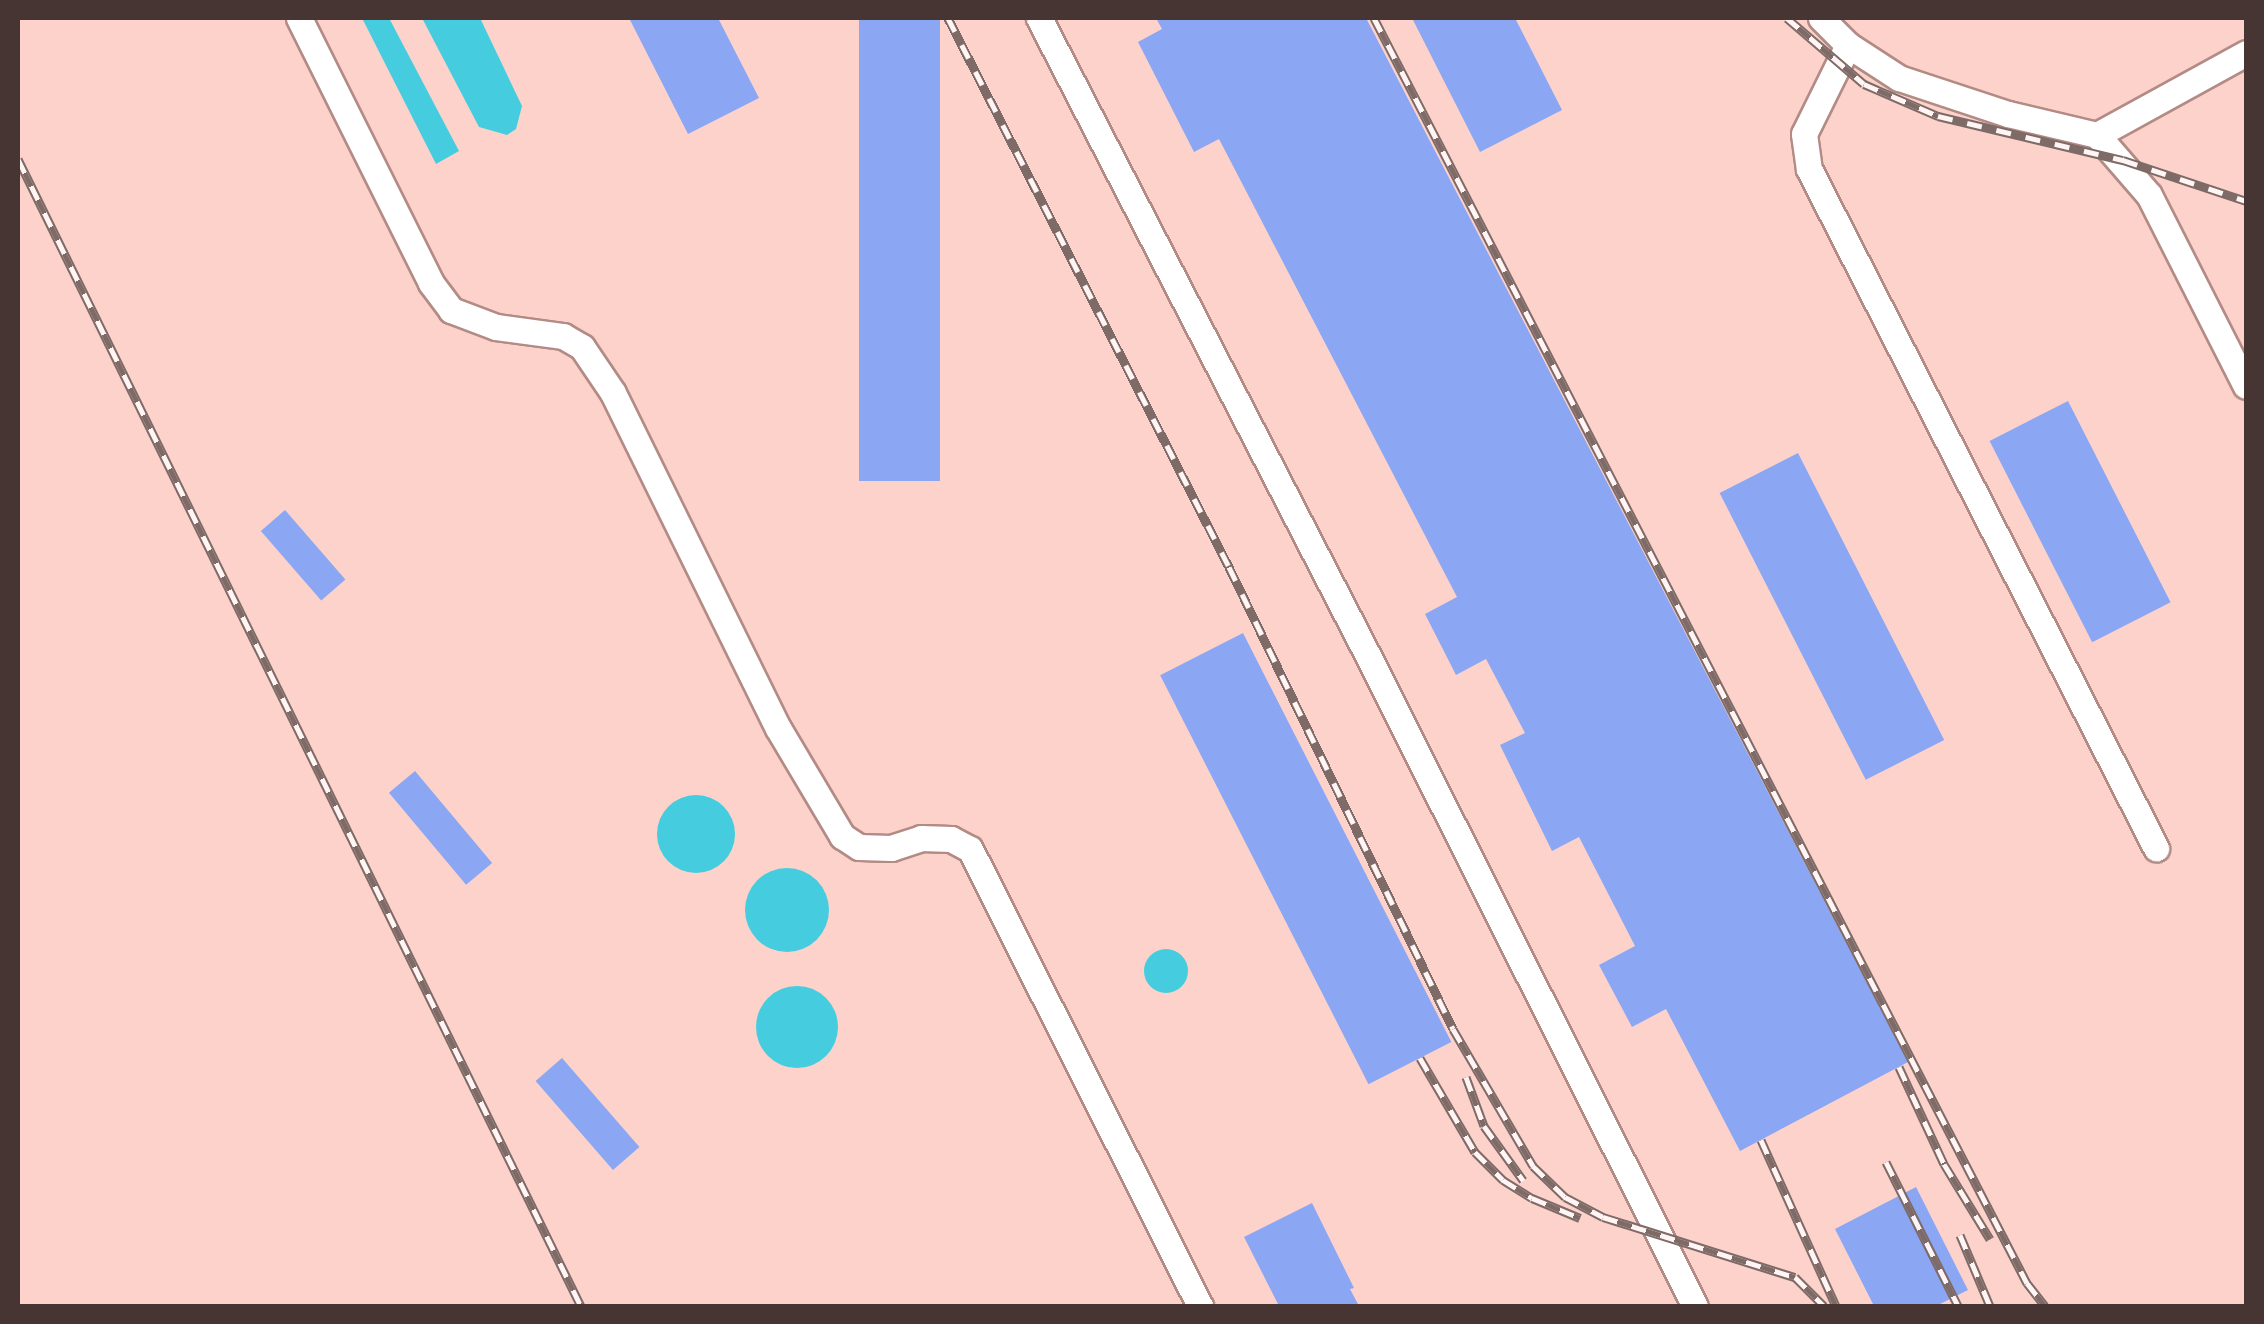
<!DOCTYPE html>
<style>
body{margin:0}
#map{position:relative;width:2264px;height:1324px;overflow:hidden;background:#fee3df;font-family:Manrope,sans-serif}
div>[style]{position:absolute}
.built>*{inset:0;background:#fcd2cb;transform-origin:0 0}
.water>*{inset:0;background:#45cddf}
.round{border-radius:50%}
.building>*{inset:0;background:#8ba7f4;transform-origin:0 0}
.roads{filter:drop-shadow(2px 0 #b38b85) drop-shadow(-2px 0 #b38b85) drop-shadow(0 2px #b38b85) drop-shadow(0 -2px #b38b85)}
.minor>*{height:25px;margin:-12.5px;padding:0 12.5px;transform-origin:12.5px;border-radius:12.5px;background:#fff}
.rail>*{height:9px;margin-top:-4.5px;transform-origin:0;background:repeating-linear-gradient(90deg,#fef5f4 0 15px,#7e6a66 0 30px);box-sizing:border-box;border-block:2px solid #7e6a66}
span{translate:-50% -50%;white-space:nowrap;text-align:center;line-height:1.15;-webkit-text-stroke:10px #fef5f4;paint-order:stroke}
.frame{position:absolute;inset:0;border:20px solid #463532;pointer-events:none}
</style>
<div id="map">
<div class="built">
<i style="left:18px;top:18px;width:2228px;height:1288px"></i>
</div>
<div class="water">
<i style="clip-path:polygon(362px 18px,389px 18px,459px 151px,436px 164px)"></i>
<i style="clip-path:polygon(422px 18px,480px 18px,522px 106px,516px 129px,507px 135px,479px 127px)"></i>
<i class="round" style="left:657px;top:795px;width:78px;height:78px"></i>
<i class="round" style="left:745px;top:868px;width:84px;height:84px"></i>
<i class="round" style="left:1144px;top:949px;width:44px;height:44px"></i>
<i class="round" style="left:756px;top:986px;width:82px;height:82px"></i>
</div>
<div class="building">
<i style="clip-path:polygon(629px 18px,718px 18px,759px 98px,688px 134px)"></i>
<i style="left:859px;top:18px;width:81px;height:463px"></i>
<i style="clip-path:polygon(1156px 18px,1366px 18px,1908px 1062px,1740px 1151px,1666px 1009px,1632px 1027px,1599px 965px,1635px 946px,1579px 837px,1552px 851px,1500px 745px,1525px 733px,1486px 659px,1456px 675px,1425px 614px,1457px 597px,1219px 139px,1194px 152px,1138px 42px,1162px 29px)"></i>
<i style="clip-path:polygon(1412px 18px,1515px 18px,1562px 110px,1480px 152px)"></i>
<i style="left:2068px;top:401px;width:226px;height:88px;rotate:63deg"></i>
<i style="left:1798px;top:453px;width:322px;height:88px;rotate:63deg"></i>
<i style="left:285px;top:510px;width:92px;height:32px;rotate:49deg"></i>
<i style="left:1243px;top:633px;width:459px;height:93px;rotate:63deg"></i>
<i style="left:415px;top:771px;width:120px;height:34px;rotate:50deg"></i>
<i style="left:562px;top:1058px;width:118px;height:35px;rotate:49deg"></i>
<i style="clip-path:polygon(1916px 1187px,1968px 1290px,1936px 1306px,1874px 1306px,1835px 1229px)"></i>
<i style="clip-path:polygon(1312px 1203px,1354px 1288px,1350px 1289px,1359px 1306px,1279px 1306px,1244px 1237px)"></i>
</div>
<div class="roads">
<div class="minor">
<i style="left:299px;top:18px;width:296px;rotate:63.5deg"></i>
<i style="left:431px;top:283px;width:34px;rotate:53deg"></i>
<i style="left:451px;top:310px;width:48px;rotate:20.7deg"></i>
<i style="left:496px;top:327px;width:68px;rotate:7.7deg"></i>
<i style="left:563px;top:336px;width:22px;rotate:30deg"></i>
<i style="left:582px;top:347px;width:55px;rotate:56deg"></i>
<i style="left:613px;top:393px;width:373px;rotate:63.8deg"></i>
<i style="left:778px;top:728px;width:126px;rotate:59.3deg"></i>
<i style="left:842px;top:836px;width:20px;rotate:33deg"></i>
<i style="left:859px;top:847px;width:32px;rotate:2deg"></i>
<i style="left:891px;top:848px;width:32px;rotate:-18deg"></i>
<i style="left:921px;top:838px;width:30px;rotate:2deg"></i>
<i style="left:951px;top:839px;width:21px;rotate:28deg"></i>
<i style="left:970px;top:849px;width:512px;rotate:63.28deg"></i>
<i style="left:1039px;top:18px;width:702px;rotate:62.71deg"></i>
<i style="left:1361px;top:642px;width:743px;rotate:63.3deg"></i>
<i style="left:1821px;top:18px;width:38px;rotate:45deg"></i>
<i style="left:1848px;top:45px;width:61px;rotate:32.9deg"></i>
<i style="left:1899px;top:78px;width:115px;rotate:18.3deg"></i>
<i style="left:2008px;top:114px;width:91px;rotate:13.3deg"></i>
<i style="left:2097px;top:135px;width:79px;rotate:49.1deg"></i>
<i style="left:2149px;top:195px;width:214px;rotate:63.1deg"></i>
<i style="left:1848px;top:45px;width:99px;rotate:116.3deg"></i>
<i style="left:1804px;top:134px;width:35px;rotate:82deg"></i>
<i style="left:1809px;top:169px;width:763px;rotate:62.93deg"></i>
<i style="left:2097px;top:135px;width:170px;rotate:-28.8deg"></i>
</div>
</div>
<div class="rail">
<i style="left:948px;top:18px;width:617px;rotate:62.89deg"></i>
<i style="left:1229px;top:567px;width:513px;rotate:64.13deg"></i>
<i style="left:1453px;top:1029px;width:159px;rotate:59.7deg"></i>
<i style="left:1533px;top:1166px;width:45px;rotate:44.1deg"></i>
<i style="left:1565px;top:1197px;width:43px;rotate:27.8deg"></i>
<i style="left:1603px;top:1217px;width:201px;rotate:17.4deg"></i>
<i style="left:1795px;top:1277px;width:41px;rotate:45deg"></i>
<i style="left:1374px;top:18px;width:1424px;rotate:62.7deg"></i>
<i style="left:2027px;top:1283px;width:29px;rotate:52deg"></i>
<i style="left:1787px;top:18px;width:101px;rotate:40.6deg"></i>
<i style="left:1864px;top:84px;width:81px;rotate:23.4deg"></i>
<i style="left:1938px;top:116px;width:190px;rotate:13.4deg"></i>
<i style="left:2123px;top:160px;width:130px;rotate:18.4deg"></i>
<i style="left:18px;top:159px;width:1278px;rotate:63.86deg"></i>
<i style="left:1420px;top:1058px;width:109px;rotate:59.7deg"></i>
<i style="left:1475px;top:1152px;width:40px;rotate:45deg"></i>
<i style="left:1503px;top:1180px;width:34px;rotate:32deg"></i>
<i style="left:1532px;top:1198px;width:52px;rotate:22.6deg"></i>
<i style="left:1899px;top:1067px;width:107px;rotate:65.1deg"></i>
<i style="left:1944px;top:1164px;width:88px;rotate:58.5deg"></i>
<i style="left:1466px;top:1077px;width:52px;rotate:69.8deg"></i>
<i style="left:1484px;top:1126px;width:67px;rotate:54.2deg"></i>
<i style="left:1761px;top:1140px;width:182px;rotate:65.7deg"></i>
<i style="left:1886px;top:1162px;width:161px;rotate:63.4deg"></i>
<i style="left:1960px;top:1235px;width:77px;rotate:67.1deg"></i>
</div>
<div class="frame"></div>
</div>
